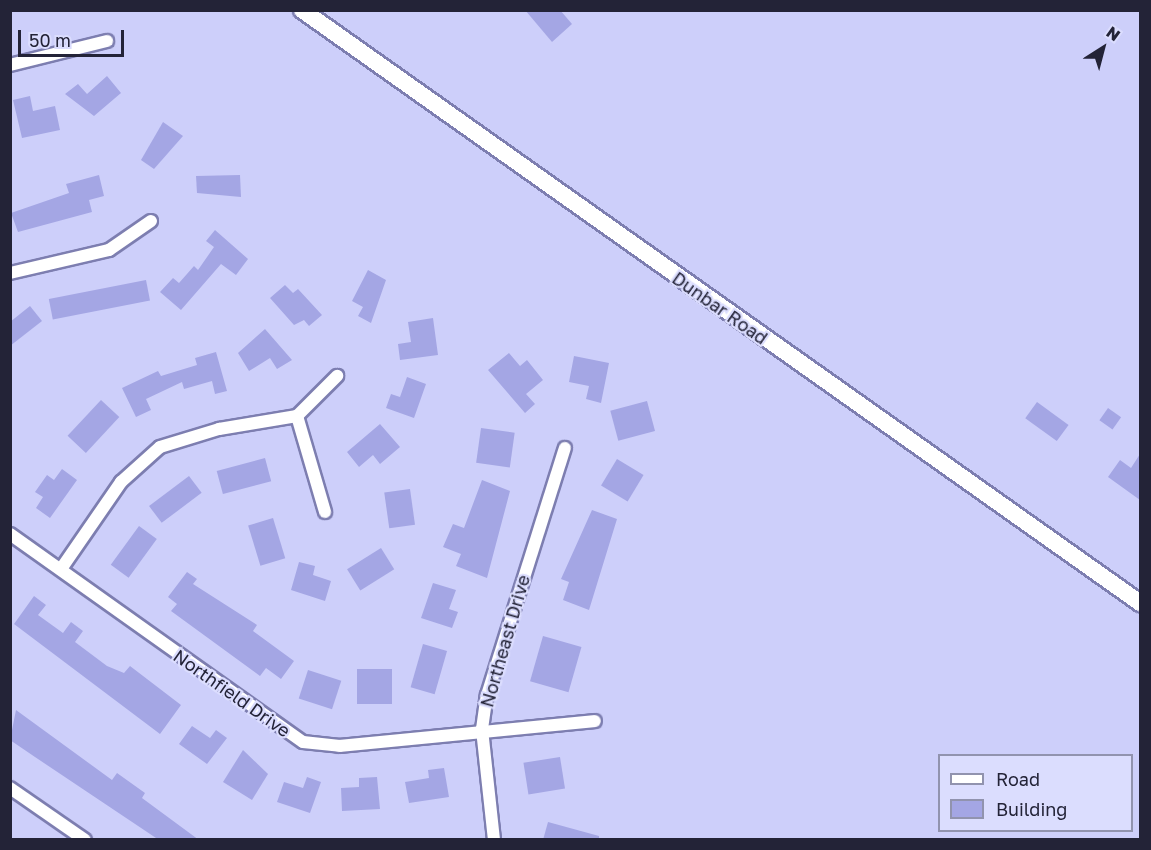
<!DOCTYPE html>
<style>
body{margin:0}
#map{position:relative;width:1151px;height:850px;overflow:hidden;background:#cdcffa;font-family:"Golos Text",sans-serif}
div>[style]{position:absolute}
.building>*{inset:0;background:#a4a6e4;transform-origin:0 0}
.roads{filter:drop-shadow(2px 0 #7d7eb0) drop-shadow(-2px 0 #7d7eb0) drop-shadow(0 2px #7d7eb0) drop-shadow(0 -2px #7d7eb0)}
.minor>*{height:12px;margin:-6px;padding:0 6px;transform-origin:6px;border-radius:6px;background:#fff}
.tertiary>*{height:16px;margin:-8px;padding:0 8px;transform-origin:8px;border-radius:8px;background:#fff}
span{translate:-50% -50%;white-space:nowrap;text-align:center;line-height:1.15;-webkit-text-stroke:4.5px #dbddfe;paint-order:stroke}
.street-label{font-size:18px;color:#232337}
.frame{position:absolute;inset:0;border:12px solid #232337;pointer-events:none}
.legend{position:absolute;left:938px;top:754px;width:195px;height:78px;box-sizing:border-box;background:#dbddfe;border:2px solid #9193ae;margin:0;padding:8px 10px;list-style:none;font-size:18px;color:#232337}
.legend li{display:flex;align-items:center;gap:12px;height:30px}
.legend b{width:30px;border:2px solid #9193ae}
.north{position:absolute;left:1073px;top:18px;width:60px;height:60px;-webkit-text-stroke:4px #dbddfe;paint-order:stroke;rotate:36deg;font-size:16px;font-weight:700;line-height:24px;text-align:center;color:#232337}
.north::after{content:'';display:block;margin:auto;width:21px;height:27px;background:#232337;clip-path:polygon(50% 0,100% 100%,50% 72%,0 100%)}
.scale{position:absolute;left:18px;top:30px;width:106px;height:27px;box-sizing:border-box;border:3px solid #232337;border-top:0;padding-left:8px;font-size:18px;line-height:21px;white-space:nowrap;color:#232337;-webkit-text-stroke:4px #dbddfe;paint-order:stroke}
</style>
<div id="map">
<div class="building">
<i style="clip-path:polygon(525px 10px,560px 10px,572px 24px,552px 42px)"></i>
<i style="clip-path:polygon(107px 76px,121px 93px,94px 116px,65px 94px,78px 84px,87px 94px)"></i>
<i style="clip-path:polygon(30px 96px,33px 111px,55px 106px,60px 130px,22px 138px,13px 100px)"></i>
<i style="clip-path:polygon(163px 122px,183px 136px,154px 169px,141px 160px)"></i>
<i style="clip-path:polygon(99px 175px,104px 196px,89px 200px,92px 212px,18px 232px,11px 213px,69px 193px,66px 184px)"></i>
<i style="clip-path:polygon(240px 175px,241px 197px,197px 193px,196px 176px)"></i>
<i style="clip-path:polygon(215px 230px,248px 259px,236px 275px,221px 264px,181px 310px,160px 292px,173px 278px,179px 283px,194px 266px,198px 270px,214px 247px,206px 241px)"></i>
<i style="clip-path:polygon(368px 270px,386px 280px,371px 323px,358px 316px,363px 307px,352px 301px)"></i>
<i style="left:146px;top:280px;width:21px;height:99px;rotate:79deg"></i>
<i style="clip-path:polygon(285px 285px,293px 293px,298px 289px,322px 315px,309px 326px,304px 320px,294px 325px,270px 298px)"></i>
<i style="clip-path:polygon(30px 306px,42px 321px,10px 346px,10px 322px)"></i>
<i style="clip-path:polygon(433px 318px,438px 355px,400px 360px,398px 344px,411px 342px,408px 322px)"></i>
<i style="clip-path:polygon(265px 329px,292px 360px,277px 369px,270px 358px,249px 371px,238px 353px)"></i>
<i style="clip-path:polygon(216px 352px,227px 391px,215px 394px,212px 381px,184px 389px,182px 382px,146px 399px,151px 410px,136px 417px,122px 388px,158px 371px,161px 376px,197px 365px,195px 358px)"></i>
<i style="clip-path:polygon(509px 353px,520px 366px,527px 360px,543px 380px,526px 394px,535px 404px,525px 413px,488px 370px)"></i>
<i style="clip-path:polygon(574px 356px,609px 363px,601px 403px,586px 399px,589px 386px,569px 382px)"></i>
<i style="clip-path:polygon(407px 377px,426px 384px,414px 418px,386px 408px,391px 394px,400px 397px)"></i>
<i style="left:101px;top:400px;width:25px;height:49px;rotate:43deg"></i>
<i style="left:647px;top:401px;width:31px;height:38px;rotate:75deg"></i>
<i style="left:1037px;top:402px;width:39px;height:20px;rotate:36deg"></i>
<i style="left:1108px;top:408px;width:16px;height:15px;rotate:35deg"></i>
<i style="clip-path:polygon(380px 424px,400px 447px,380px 464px,373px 455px,359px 467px,347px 452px)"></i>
<i style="left:481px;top:428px;width:34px;height:35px;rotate:8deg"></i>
<i style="clip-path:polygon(1140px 454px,1140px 500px,1108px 477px,1120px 460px,1131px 468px)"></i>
<i style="left:265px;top:458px;width:24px;height:50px;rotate:75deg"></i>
<i style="left:617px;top:459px;width:31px;height:31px;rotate:31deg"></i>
<i style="clip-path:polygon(62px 469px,77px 480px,50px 518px,36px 508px,43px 497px,35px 492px,47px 475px,54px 480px)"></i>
<i style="left:189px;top:476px;width:21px;height:50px;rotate:53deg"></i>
<i style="clip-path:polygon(482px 480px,510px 491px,487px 578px,456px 566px,461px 554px,443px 547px,453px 524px,464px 528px)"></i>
<i style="left:410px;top:489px;width:36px;height:26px;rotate:82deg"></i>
<i style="clip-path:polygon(592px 510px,617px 519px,589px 610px,563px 600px,569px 582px,561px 579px)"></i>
<i style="left:273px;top:518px;width:42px;height:26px;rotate:73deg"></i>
<i style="left:139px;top:526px;width:22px;height:48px;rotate:36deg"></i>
<i style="left:381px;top:548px;width:25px;height:40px;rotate:58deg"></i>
<i style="clip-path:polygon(299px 562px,315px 566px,313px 575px,331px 581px,325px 601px,291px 590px)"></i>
<i style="clip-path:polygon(187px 572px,197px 579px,193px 584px,257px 625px,253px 631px,294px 661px,281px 679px,266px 668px,260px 676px,171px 611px,177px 604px,168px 597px)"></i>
<i style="clip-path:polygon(433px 583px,456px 590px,449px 609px,458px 612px,452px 628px,421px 618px)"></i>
<i style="clip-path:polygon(34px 596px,46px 605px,38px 615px,63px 633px,71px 622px,83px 631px,75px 642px,107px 666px,124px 673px,130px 666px,181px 705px,160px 734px,14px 624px)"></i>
<i style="left:543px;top:636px;width:40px;height:47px;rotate:16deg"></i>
<i style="left:423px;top:644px;width:25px;height:45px;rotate:16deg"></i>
<i style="left:357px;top:669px;width:35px;height:35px"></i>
<i style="left:308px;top:670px;width:35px;height:30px;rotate:18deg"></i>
<i style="clip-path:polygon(16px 710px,112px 780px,117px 773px,145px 793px,142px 798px,199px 840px,159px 840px,35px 757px,10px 740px)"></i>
<i style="clip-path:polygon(192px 726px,210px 738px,216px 730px,227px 738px,207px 764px,179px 744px)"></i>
<i style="clip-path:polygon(243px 750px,268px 774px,252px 800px,223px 782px)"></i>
<i style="left:560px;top:757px;width:32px;height:37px;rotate:81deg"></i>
<i style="clip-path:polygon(444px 768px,449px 797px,409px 803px,405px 782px,429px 778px,428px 770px)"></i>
<i style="clip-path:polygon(307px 777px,321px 782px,310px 813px,277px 802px,284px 782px,303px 788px)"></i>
<i style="clip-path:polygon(377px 777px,380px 809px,342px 811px,341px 788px,359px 787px,359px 778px)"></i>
<i style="clip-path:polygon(548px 822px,599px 836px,599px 840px,543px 840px)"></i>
</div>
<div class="roads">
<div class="minor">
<i style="left:10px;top:65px;width:100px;rotate:-13.9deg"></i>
<i style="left:10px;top:273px;width:102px;rotate:-13.1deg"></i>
<i style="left:109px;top:250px;width:51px;rotate:-34.6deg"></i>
<i style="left:297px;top:416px;width:100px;rotate:73.7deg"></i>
<i style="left:10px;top:534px;width:359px;rotate:35.4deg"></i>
<i style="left:303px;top:742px;width:37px;rotate:6deg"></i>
<i style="left:340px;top:746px;width:256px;rotate:-5.6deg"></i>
<i style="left:61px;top:569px;width:106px;rotate:-55.4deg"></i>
<i style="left:121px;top:482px;width:52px;rotate:-41.9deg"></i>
<i style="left:160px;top:447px;width:62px;rotate:-17deg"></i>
<i style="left:219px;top:429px;width:79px;rotate:-9.5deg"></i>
<i style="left:297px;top:416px;width:57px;rotate:-45deg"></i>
<i style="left:10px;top:788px;width:91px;rotate:34.7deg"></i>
<i style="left:494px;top:840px;width:112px;rotate:-96.2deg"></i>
<i style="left:482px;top:729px;width:34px;rotate:-82deg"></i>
<i style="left:487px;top:695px;width:259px;rotate:-72.5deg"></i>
</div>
<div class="tertiary">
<i style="left:302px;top:10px;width:1027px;rotate:35.28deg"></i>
</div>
</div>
<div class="street-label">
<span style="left:720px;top:308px;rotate:35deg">Dunbar Road</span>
<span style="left:505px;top:641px;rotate:-74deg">Northeast Drive</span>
<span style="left:232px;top:693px;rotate:35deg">Northfield Drive</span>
</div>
<div class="frame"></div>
<ul class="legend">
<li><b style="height:8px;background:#fff"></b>Road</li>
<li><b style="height:16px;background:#a4a6e4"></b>Building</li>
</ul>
<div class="north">N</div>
<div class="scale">50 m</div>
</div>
